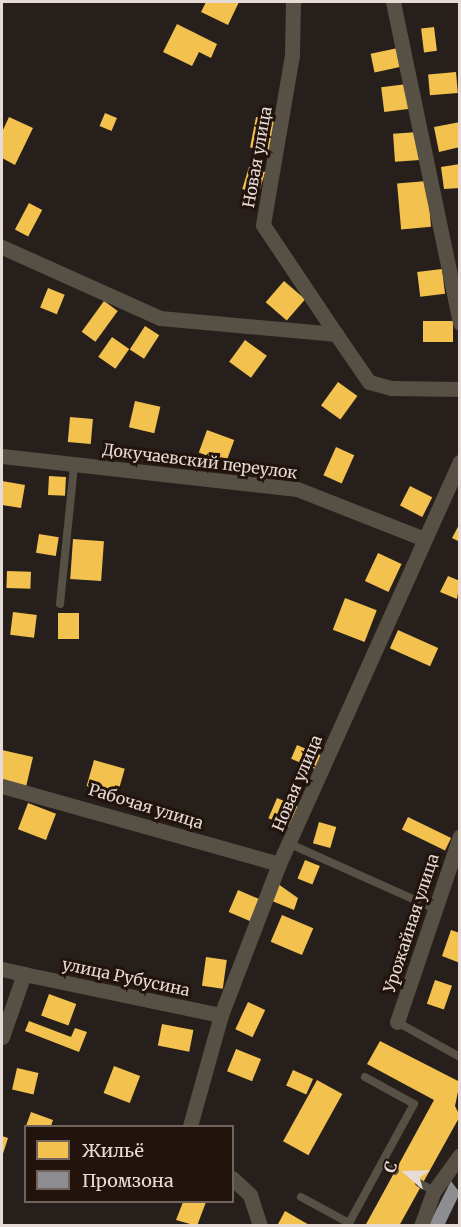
<!DOCTYPE html>
<meta charset="utf-8">
<style>
body{margin:0}
#map{position:relative;width:461px;height:1227px;overflow:hidden;background:#271f1b;font-family:Merriweather,serif}
div>[style]{position:absolute}
.homes>*{inset:0;background:#f2c14e;transform-origin:0 0}
.industry>*{inset:0;background:#8d8d92}
.lane>*{height:8px;margin:-4px;padding:0 4px;transform-origin:4px;border-radius:4px;background:#575045}
.street>*{height:15px;margin:-7.5px;padding:0 7.5px;transform-origin:7.5px;border-radius:7.5px;background:#575045}
span{translate:-50% -50%;white-space:nowrap;text-align:center;line-height:1.15;-webkit-text-stroke:6px #22140d;paint-order:stroke}
.street-label{font-size:16px;color:#e6dbd6}
.frame{position:absolute;inset:0;border:3px solid #e6dbd6;pointer-events:none}
.legend{position:absolute;left:24px;top:1125px;width:210px;height:78px;box-sizing:border-box;background:#22140d;border:2px solid #70645d;margin:0;padding:8px 10px;list-style:none;font-size:18px;color:#e6dbd6}
.legend li{display:flex;align-items:center;gap:12px;height:30px}
.legend b{width:30px;border:2px solid #70645d}
.north{position:absolute;left:377px;top:1143px;width:60px;height:60px;-webkit-text-stroke:4px #22140d;paint-order:stroke;rotate:290deg;font-size:16px;font-weight:700;line-height:24px;text-align:center;color:#e6dbd6}
.north::after{content:'';display:block;margin:auto;width:21px;height:27px;background:#e6dbd6;clip-path:polygon(50% 0,100% 100%,50% 72%,0 100%)}
</style>
<div id="map">
<div class="homes">
<i style="clip-path:polygon(206px 2px,239px 2px,228px 25px,201px 12px)"></i>
<i style="clip-path:polygon(177px 24px,217px 44px,211px 58px,199px 52px,192px 66px,163px 52px)"></i>
<i style="left:434px;top:27px;width:24px;height:13px;rotate:83deg"></i>
<i style="left:398px;top:48px;width:19px;height:28px;rotate:78deg"></i>
<i style="left:456px;top:72px;width:21px;height:28px;rotate:85deg"></i>
<i style="left:407px;top:84px;width:25px;height:26px;rotate:83deg"></i>
<i style="left:105px;top:113px;width:13px;height:14px;rotate:23deg"></i>
<i style="clip-path:polygon(9px 117px,33px 128px,15px 165px,2px 158px,2px 132px)"></i>
<i style="left:256px;top:117px;width:20px;height:31px;rotate:11deg"></i>
<i style="clip-path:polygon(460px 122px,460px 147px,439px 152px,434px 127px)"></i>
<i style="left:418px;top:132px;width:28px;height:25px;rotate:86deg"></i>
<i style="clip-path:polygon(460px 164px,460px 188px,444px 189px,441px 167px)"></i>
<i style="left:249px;top:167px;width:17px;height:23px;rotate:17deg"></i>
<i style="left:427px;top:181px;width:46px;height:30px;rotate:85deg"></i>
<i style="left:29px;top:203px;width:15px;height:30px;rotate:28deg"></i>
<i style="left:442px;top:269px;width:25px;height:25px;rotate:83deg"></i>
<i style="left:284px;top:281px;width:28px;height:28px;rotate:41deg"></i>
<i style="left:48px;top:288px;width:18px;height:21px;rotate:22deg"></i>
<i style="left:104px;top:301px;width:17px;height:38px;rotate:36deg"></i>
<i style="left:423px;top:321px;width:30px;height:21px"></i>
<i style="left:145px;top:326px;width:17px;height:28px;rotate:33deg"></i>
<i style="left:112px;top:337px;width:21px;height:24px;rotate:35deg"></i>
<i style="left:245px;top:340px;width:27px;height:27px;rotate:36deg"></i>
<i style="left:338px;top:382px;width:24px;height:29px;rotate:36deg"></i>
<i style="left:135px;top:401px;width:26px;height:27px;rotate:13deg"></i>
<i style="left:70px;top:417px;width:23px;height:25px;rotate:5deg"></i>
<i style="left:207px;top:430px;width:29px;height:24px;rotate:20deg"></i>
<i style="left:336px;top:447px;width:20px;height:31px;rotate:24deg"></i>
<i style="left:49px;top:476px;width:17px;height:19px;rotate:3deg"></i>
<i style="clip-path:polygon(2px 481px,25px 485px,21px 508px,2px 505px)"></i>
<i style="left:410px;top:486px;width:25px;height:22px;rotate:27deg"></i>
<i style="clip-path:polygon(460px 523px,460px 542px,452px 538px)"></i>
<i style="left:39px;top:534px;width:20px;height:19px;rotate:9deg"></i>
<i style="left:73px;top:539px;width:31px;height:40px;rotate:4deg"></i>
<i style="left:378px;top:553px;width:26px;height:31px;rotate:25deg"></i>
<i style="left:7px;top:571px;width:24px;height:17px;rotate:2deg"></i>
<i style="clip-path:polygon(448px 576px,460px 581px,457px 599px,440px 592px)"></i>
<i style="left:345px;top:598px;width:34px;height:34px;rotate:21deg"></i>
<i style="left:13px;top:612px;width:24px;height:23px;rotate:7deg"></i>
<i style="left:79px;top:613px;width:26px;height:21px;rotate:90deg"></i>
<i style="left:398px;top:630px;width:44px;height:20px;rotate:24deg"></i>
<i style="left:297px;top:745px;width:26px;height:15px;rotate:23deg"></i>
<i style="clip-path:polygon(2px 750px,33px 757px,26px 787px,2px 781px)"></i>
<i style="left:94px;top:760px;width:32px;height:27px;rotate:16deg"></i>
<i style="left:277px;top:798px;width:23px;height:22px;rotate:23deg"></i>
<i style="left:28px;top:803px;width:30px;height:28px;rotate:21deg"></i>
<i style="left:408px;top:817px;width:48px;height:14px;rotate:26deg"></i>
<i style="left:319px;top:822px;width:18px;height:22px;rotate:16deg"></i>
<i style="left:305px;top:860px;width:16px;height:20px;rotate:22deg"></i>
<i style="clip-path:polygon(278px 884px,298px 898px,294px 910px,272px 901px)"></i>
<i style="left:238px;top:890px;width:23px;height:24px;rotate:23deg"></i>
<i style="left:282px;top:915px;width:34px;height:29px;rotate:23deg"></i>
<i style="clip-path:polygon(451px 930px,460px 933px,460px 963px,442px 956px)"></i>
<i style="left:206px;top:957px;width:21px;height:29px;rotate:8deg"></i>
<i style="left:435px;top:980px;width:18px;height:25px;rotate:19deg"></i>
<i style="left:49px;top:994px;width:29px;height:23px;rotate:20deg"></i>
<i style="left:248px;top:1002px;width:19px;height:30px;rotate:25deg"></i>
<i style="clip-path:polygon(29px 1021px,71px 1037px,75px 1028px,87px 1032px,79px 1052px,25px 1031px)"></i>
<i style="left:162px;top:1024px;width:32px;height:22px;rotate:11deg"></i>
<i style="clip-path:polygon(380px 1041px,460px 1082px,455px 1106px,460px 1116px,399px 1226px,365px 1226px,434px 1100px,367px 1064px)"></i>
<i style="left:236px;top:1049px;width:27px;height:24px;rotate:22deg"></i>
<i style="left:114px;top:1066px;width:28px;height:29px;rotate:21deg"></i>
<i style="left:17px;top:1068px;width:22px;height:22px;rotate:13deg"></i>
<i style="left:293px;top:1070px;width:22px;height:17px;rotate:24deg"></i>
<i style="left:317px;top:1080px;width:29px;height:70px;rotate:29deg"></i>
<i style="clip-path:polygon(31px 1112px,53px 1120px,51px 1126px,26px 1126px)"></i>
<i style="clip-path:polygon(2px 1136px,8px 1138px,2px 1157px)"></i>
<i style="clip-path:polygon(183px 1202px,206px 1202px,197px 1226px,176px 1220px)"></i>
<i style="clip-path:polygon(285px 1211px,311px 1226px,277px 1226px)"></i>
</div>
<div class="industry">
<i style="clip-path:polygon(451px 1181px,460px 1193px,444px 1226px,428px 1226px)"></i>
</div>
<div class="lane">
<i style="left:60px;top:604px;width:140px;rotate:-84.2deg"></i>
<i style="left:290px;top:844px;width:157px;rotate:24.1deg"></i>
<i style="left:397px;top:1022px;width:72px;rotate:29.1deg"></i>
<i style="left:382px;top:1163px;width:15px;rotate:32deg"></i>
<i style="left:419px;top:1183px;width:17px;rotate:28deg"></i>
<i style="left:301px;top:1197px;width:55px;rotate:28.4deg"></i>
<i style="left:349px;top:1223px;width:136px;rotate:-61.4deg"></i>
<i style="left:414px;top:1104px;width:56px;rotate:-151.1deg"></i>
</div>
<div class="street">
<i style="left:293px;top:2px;width:53px;rotate:91.1deg"></i>
<i style="left:292px;top:55px;width:172px;rotate:99.7deg"></i>
<i style="left:263px;top:225px;width:131px;rotate:56.2deg"></i>
<i style="left:393px;top:2px;width:328px;rotate:78.2deg"></i>
<i style="left:2px;top:247px;width:173px;rotate:24.2deg"></i>
<i style="left:160px;top:318px;width:177px;rotate:5.2deg"></i>
<i style="left:336px;top:334px;width:58px;rotate:55.5deg"></i>
<i style="left:369px;top:382px;width:23px;rotate:15deg"></i>
<i style="left:391px;top:388px;width:69px;rotate:0.8deg"></i>
<i style="left:2px;top:456px;width:297px;rotate:6.4deg"></i>
<i style="left:297px;top:489px;width:134px;rotate:21.4deg"></i>
<i style="left:2px;top:786px;width:288px;rotate:15.7deg"></i>
<i style="left:2px;top:969px;width:23px;rotate:13deg"></i>
<i style="left:397px;top:1022px;width:196px;rotate:-71.3deg"></i>
<i style="left:2px;top:1037px;width:67px;rotate:-70.8deg"></i>
<i style="left:24px;top:974px;width:201px;rotate:11.8deg"></i>
<i style="left:190px;top:1126px;width:115px;rotate:-74.4deg"></i>
<i style="left:221px;top:1015px;width:162px;rotate:-69deg"></i>
<i style="left:279px;top:864px;width:441px;rotate:-65.8deg"></i>
<i style="left:232px;top:1178px;width:25px;rotate:43deg"></i>
<i style="left:250px;top:1195px;width:33px;rotate:72deg"></i>
<i style="left:421px;top:1226px;width:37px;rotate:-70deg"></i>
<i style="left:434px;top:1191px;width:44px;rotate:-54.2deg"></i>
</div>
<div class="street-label">
<span style="left:257px;top:157px;rotate:-80deg">Новая улица</span>
<span style="left:200px;top:461px;rotate:7deg">Докучаевский переулок</span>
<span style="left:297px;top:783px;rotate:-67deg">Новая улица</span>
<span style="left:146px;top:806px;rotate:17deg">Рабочая улица</span>
<span style="left:411px;top:923px;rotate:-72deg">Урожайная улица</span>
<span style="left:126px;top:977px;rotate:12deg">улица Рубусина</span>
</div>
<div class="frame"></div>
<ul class="legend">
<li><b style="height:16px;background:#f2c14e"></b>Жильё</li>
<li><b style="height:16px;background:#8d8d92"></b>Промзона</li>
</ul>
<div class="north">С</div>
</div>
